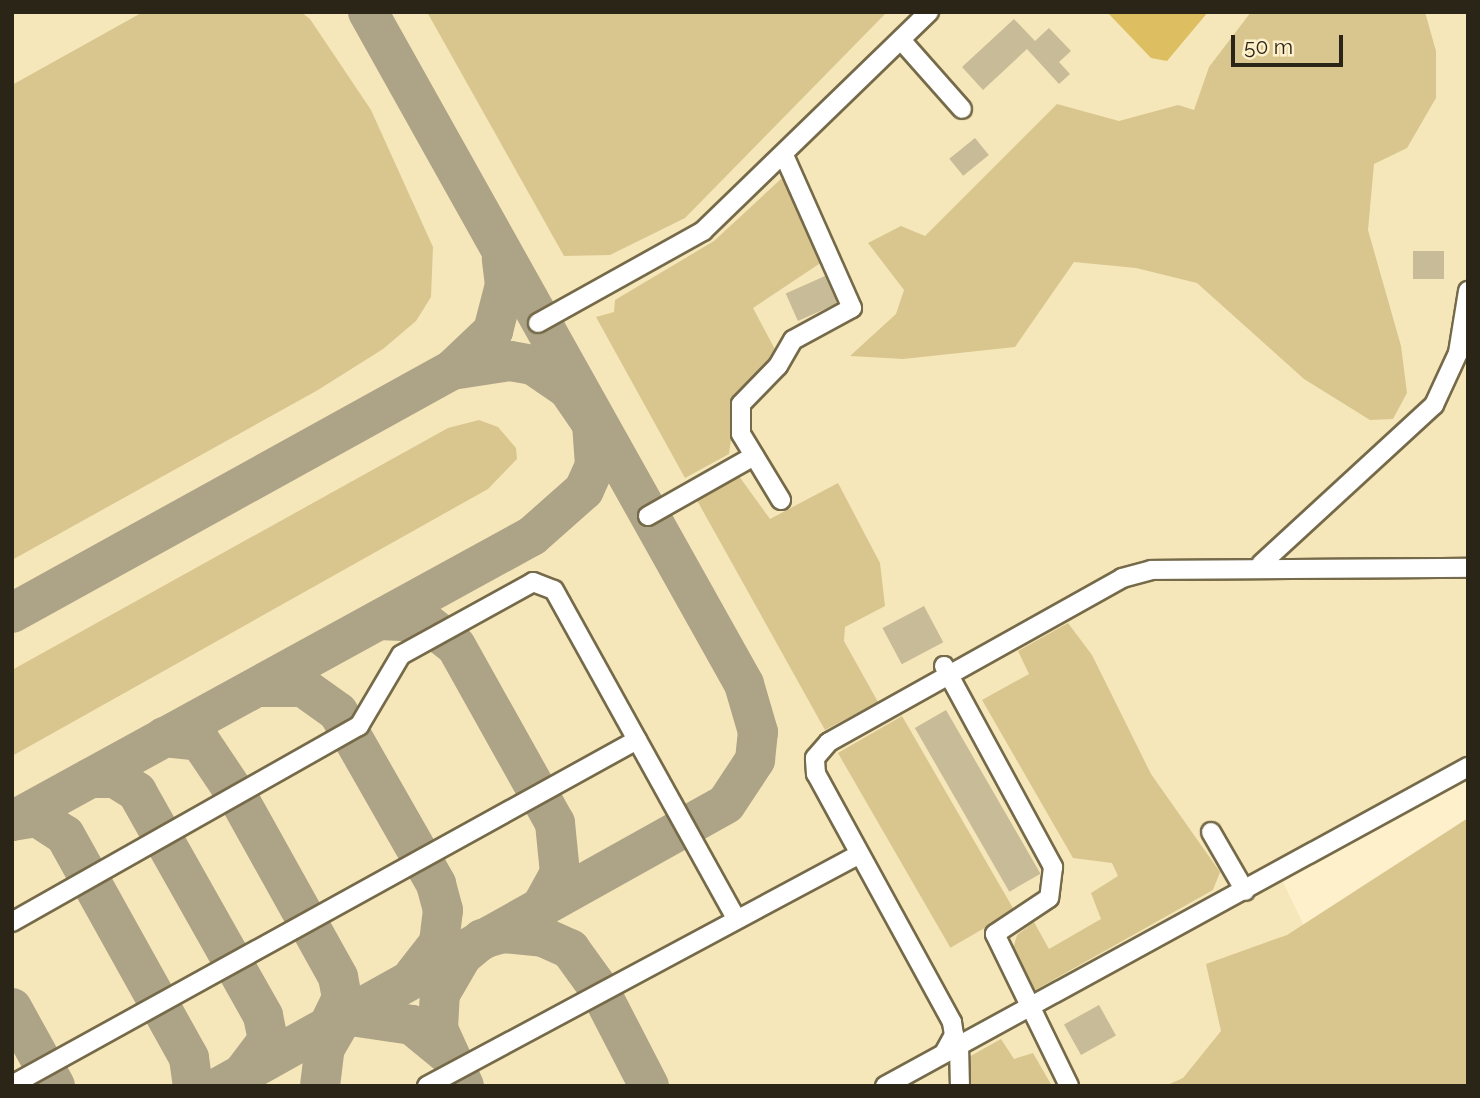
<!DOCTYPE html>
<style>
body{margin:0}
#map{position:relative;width:1480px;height:1098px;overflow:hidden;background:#fdf0cb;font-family:Raleway,sans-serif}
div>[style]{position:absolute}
.built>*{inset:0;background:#f6e7ba}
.green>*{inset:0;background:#d9c68e;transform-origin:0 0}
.water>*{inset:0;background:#ddbe60}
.taxiway>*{height:40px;margin:-20px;padding:0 20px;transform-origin:20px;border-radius:20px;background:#ada386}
.building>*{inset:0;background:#c7bb98;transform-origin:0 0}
.roads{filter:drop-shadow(2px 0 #756a49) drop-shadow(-2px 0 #756a49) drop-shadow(0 2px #756a49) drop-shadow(0 -2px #756a49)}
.minor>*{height:18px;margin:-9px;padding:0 9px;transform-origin:9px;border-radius:9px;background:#fff}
span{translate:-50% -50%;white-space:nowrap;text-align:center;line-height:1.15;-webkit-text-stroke:6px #fdf0cb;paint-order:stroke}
.frame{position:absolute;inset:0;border:14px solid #2a2517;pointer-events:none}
.scale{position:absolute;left:1231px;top:35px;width:112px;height:32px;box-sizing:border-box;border:4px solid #2a2517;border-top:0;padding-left:9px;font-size:21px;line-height:24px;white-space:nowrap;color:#2a2517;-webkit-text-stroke:5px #fdf0cb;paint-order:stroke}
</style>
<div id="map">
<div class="built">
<i style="clip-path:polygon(12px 12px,1468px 12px,1468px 777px,1283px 882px,1319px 957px,1187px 1086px,12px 1086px)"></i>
</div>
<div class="green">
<i style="clip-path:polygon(143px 12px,301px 12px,310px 19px,371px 110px,433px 247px,431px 297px,416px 321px,383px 349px,318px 390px,12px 560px,12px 85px)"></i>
<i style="clip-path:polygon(427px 12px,887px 12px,685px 218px,610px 255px,564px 256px)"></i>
<i style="clip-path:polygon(1251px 12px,1425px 12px,1436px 51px,1436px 98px,1407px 148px,1374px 164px,1368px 230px,1401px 346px,1407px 393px,1393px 419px,1370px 420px,1304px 379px,1197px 283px,1136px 268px,1074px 262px,1015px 347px,903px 359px,850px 356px,896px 314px,904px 290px,868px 243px,901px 226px,925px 236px,1057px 104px,1119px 121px,1178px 105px,1194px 110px,1209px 67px)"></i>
<i style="clip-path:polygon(782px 178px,822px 262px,753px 308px,777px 353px,737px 396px,729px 454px,685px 478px,596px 317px,614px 312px,615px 300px,714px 241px)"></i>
<i style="clip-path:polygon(479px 420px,498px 427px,516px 448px,517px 459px,488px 489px,12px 756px,12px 670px,448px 428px)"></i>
<i style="clip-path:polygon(736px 472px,770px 519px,838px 483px,880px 563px,885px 606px,845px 627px,844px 641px,878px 702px,825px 730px,694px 495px)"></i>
<i style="clip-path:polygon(1068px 623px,1092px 655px,1151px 774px,1220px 872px,1213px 890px,1030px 993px,1010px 959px,1017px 935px,1034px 922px,1049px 949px,1101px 919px,1091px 893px,1118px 876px,1112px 863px,1073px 858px,982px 700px,1029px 674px,1018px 651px)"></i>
<i style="left:902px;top:716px;width:225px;height:74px;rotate:60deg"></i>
<i style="clip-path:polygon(1468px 818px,1468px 1086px,1165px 1086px,1183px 1078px,1221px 1031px,1206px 964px,1287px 935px)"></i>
<i style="clip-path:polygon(1001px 1039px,1014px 1059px,1033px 1053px,1052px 1086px,965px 1086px,967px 1058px)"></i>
</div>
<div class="water">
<i style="clip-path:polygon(1107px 12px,1208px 12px,1167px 61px,1151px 58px)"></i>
</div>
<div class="taxiway">
<i style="left:12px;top:613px;width:503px;rotate:-28.91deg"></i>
<i style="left:379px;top:620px;width:46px;rotate:2.5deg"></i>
<i style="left:425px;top:622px;width:39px;rotate:38deg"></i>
<i style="left:456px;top:646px;width:203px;rotate:60.8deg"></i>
<i style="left:555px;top:823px;width:50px;rotate:84.3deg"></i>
<i style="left:560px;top:873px;width:37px;rotate:119deg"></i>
<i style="left:258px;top:687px;width:45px"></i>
<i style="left:303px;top:687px;width:43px;rotate:35.5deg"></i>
<i style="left:338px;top:712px;width:198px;rotate:60.3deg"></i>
<i style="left:436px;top:884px;width:27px;rotate:75deg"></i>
<i style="left:443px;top:910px;width:33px;rotate:97deg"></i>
<i style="left:439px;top:943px;width:41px;rotate:128deg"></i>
<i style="left:164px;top:737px;width:36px;rotate:6deg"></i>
<i style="left:200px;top:741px;width:70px;rotate:56.1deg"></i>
<i style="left:239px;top:799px;width:204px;rotate:60.9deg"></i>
<i style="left:338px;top:977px;width:21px;rotate:79deg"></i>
<i style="left:342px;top:998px;width:28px;rotate:116deg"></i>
<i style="left:91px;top:778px;width:24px"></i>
<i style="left:115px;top:778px;width:26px;rotate:32deg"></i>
<i style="left:137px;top:792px;width:257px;rotate:60.6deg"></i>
<i style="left:263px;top:1016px;width:25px;rotate:78deg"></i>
<i style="left:268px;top:1040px;width:39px;rotate:127deg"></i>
<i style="left:12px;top:821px;width:593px;rotate:-28.73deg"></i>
<i style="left:532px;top:536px;width:69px;rotate:-41.5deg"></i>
<i style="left:584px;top:490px;width:27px;rotate:-66deg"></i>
<i style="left:595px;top:465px;width:41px;rotate:-94.2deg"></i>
<i style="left:592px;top:424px;width:42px;rotate:-124.4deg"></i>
<i style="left:568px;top:389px;width:42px;rotate:-145.6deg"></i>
<i style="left:533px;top:365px;width:23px;rotate:-170deg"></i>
<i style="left:510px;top:361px;width:59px;rotate:171.2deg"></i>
<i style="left:452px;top:370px;width:57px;rotate:-43.6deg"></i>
<i style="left:493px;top:331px;width:48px;rotate:-75.4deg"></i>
<i style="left:505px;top:285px;width:26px;rotate:-97deg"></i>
<i style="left:12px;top:821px;width:25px;rotate:-9deg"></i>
<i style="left:37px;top:817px;width:33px;rotate:33deg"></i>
<i style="left:65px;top:835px;width:255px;rotate:60.9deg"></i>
<i style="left:189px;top:1058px;width:28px;rotate:82deg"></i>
<i style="left:12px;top:1008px;width:89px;rotate:61.1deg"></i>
<i style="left:221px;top:1086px;width:578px;rotate:-29.18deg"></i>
<i style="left:726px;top:804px;width:53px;rotate:-56.6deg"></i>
<i style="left:755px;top:760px;width:28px;rotate:-84deg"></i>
<i style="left:758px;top:732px;width:50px;rotate:-106.3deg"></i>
<i style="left:744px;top:684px;width:770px;rotate:-119.23deg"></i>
<i style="left:320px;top:1086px;width:38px;rotate:-83deg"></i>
<i style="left:325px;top:1048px;width:38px;rotate:-60deg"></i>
<i style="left:344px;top:1015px;width:69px;rotate:8.4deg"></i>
<i style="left:412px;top:1025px;width:43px;rotate:39.3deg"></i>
<i style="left:464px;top:1086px;width:63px;rotate:-114.5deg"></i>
<i style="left:438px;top:1029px;width:35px;rotate:-87deg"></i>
<i style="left:440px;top:994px;width:44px;rotate:-59.9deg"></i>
<i style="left:462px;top:956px;width:26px;rotate:-40deg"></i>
<i style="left:482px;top:939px;width:22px;rotate:-16deg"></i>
<i style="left:503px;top:933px;width:40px;rotate:5.7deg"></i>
<i style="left:543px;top:937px;width:30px;rotate:24deg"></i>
<i style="left:570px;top:949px;width:49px;rotate:54.1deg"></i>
<i style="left:599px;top:989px;width:109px;rotate:62.7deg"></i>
</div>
<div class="building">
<i style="clip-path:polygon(1014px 19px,1035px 41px,1049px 28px,1071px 51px,1059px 62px,1070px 74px,1059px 84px,1027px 49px,983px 90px,962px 67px)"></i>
<i style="left:975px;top:138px;width:22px;height:33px;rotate:51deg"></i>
<i style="left:1413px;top:251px;width:31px;height:28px"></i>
<i style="left:825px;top:276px;width:30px;height:43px;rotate:66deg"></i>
<i style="left:924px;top:606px;width:41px;height:47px;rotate:62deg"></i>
<i style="left:946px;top:710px;width:189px;height:36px;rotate:60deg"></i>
<i style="left:1099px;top:1005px;width:35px;height:40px;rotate:61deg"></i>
</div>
<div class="roads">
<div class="minor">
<i style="left:901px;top:40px;width:92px;rotate:48.5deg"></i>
<i style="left:538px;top:323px;width:189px;rotate:-29.1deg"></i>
<i style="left:703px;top:231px;width:315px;rotate:-44.1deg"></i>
<i style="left:781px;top:500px;width:77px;rotate:-121.2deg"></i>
<i style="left:741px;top:434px;width:30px;rotate:-90deg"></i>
<i style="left:741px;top:404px;width:53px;rotate:-45.8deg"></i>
<i style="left:778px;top:366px;width:30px;rotate:-60deg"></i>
<i style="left:793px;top:340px;width:67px;rotate:-28.5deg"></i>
<i style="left:852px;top:308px;width:167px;rotate:-114deg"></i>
<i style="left:648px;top:516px;width:122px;rotate:-29.5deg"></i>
<i style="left:1261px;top:564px;width:235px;rotate:-42.6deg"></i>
<i style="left:1434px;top:405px;width:57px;rotate:-65.2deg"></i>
<i style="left:1458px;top:353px;width:63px;rotate:-80.8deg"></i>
<i style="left:944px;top:666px;width:229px;rotate:61.5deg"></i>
<i style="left:1053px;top:867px;width:31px;rotate:97deg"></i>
<i style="left:1049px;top:898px;width:65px;rotate:146.3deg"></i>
<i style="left:995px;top:934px;width:169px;rotate:64deg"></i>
<i style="left:1211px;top:832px;width:68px;rotate:60deg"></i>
<i style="left:12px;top:922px;width:399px;rotate:-29.5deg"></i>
<i style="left:359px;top:726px;width:82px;rotate:-59.4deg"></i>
<i style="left:401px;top:655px;width:151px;rotate:-28.9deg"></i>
<i style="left:533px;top:582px;width:22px;rotate:21deg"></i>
<i style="left:554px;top:590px;width:374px;rotate:61deg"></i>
<i style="left:959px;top:1046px;width:40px;rotate:88.6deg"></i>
<i style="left:944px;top:1053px;width:21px;rotate:-61deg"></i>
<i style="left:954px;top:1035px;width:13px;rotate:-99deg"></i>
<i style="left:952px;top:1022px;width:283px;rotate:-118.7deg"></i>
<i style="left:816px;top:774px;width:16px;rotate:-94deg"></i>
<i style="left:815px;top:758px;width:21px;rotate:-49deg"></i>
<i style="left:829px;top:742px;width:336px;rotate:-29.2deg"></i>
<i style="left:1122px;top:578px;width:30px;rotate:-15deg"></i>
<i style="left:1151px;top:570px;width:317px;rotate:-0.4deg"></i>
<i style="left:12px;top:1085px;width:714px;rotate:-28.9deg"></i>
<i style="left:427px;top:1086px;width:490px;rotate:-28.2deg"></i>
<i style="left:885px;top:1086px;width:665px;rotate:-28.69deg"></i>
</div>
</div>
<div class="frame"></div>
<div class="scale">50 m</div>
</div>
